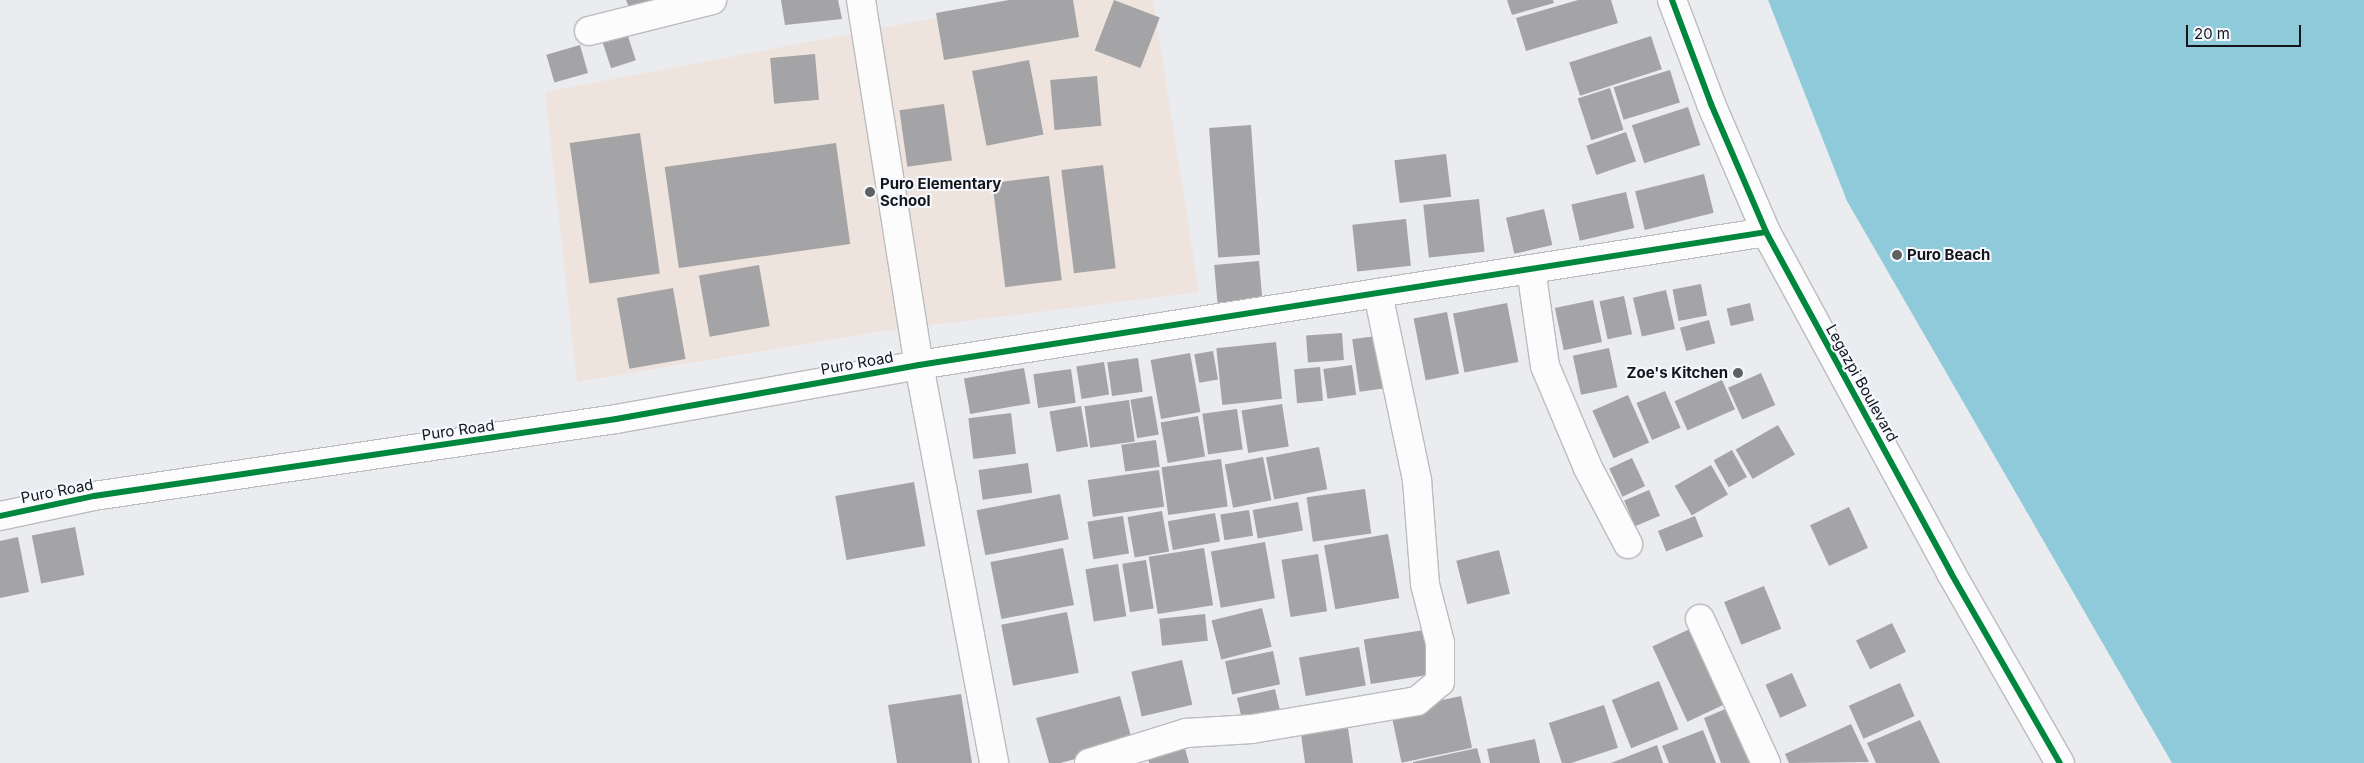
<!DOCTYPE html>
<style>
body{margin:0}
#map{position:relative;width:2364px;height:763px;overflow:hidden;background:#ebecf0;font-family:Inter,sans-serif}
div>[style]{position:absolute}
.education>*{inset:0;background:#eee4dd}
.water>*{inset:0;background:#8ecad9}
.building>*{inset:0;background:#a4a3a6;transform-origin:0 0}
.roads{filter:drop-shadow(1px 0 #bbbcbf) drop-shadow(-1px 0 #bbbcbf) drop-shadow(0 1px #bbbcbf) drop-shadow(0 -1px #bbbcbf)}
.minor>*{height:28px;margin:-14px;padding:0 14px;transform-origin:14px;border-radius:14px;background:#fcfcfd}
.tertiary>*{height:28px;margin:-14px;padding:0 14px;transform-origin:14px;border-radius:14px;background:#fcfcfd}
.cycleway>*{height:6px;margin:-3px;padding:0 3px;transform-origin:3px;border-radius:3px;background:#00873e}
.dots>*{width:14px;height:14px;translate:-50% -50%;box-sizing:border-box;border:2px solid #f6f8ff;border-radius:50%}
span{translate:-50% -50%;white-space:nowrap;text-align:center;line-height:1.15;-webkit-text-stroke:4px #f6f8ff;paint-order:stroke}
.poi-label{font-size:15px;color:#141518;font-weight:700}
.left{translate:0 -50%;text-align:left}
.right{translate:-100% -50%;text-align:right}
.street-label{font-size:15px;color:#141518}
.scale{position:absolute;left:2186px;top:25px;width:115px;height:22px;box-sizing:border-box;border:2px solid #141518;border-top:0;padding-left:6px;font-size:15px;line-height:18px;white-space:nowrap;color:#141518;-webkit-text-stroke:4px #f6f8ff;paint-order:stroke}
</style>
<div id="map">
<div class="education">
<i style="clip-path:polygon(1030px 0,1153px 0,1199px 292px,877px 332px,577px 382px,545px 92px)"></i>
</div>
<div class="water">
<i style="clip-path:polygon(1768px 0,2364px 0,2364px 763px,2172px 763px,1847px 201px)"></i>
</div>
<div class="building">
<i style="clip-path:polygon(626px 0,676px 0,633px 17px)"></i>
<i style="clip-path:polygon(781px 0,838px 0,842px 19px,785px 25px)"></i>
<i style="clip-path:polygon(1009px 0,1073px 0,1079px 37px,944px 60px,936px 13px)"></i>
<i style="left:1114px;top:0;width:49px;height:54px;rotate:21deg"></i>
<i style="clip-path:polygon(1507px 0,1553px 0,1554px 3px,1512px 15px)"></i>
<i style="clip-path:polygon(1578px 0,1611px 0,1618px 23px,1526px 51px,1516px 18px)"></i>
<i style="left:625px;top:27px;width:35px;height:26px;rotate:72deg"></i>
<i style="left:1651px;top:36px;width:35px;height:86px;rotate:72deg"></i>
<i style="left:580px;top:45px;width:29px;height:35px;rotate:74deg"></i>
<i style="left:815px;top:54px;width:46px;height:45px;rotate:85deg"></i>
<i style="left:1029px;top:60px;width:76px;height:58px;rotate:79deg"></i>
<i style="left:1670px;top:70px;width:34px;height:59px;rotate:73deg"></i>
<i style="left:1097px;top:76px;width:50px;height:47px;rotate:85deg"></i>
<i style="left:1610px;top:88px;width:44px;height:34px;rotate:72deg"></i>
<i style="left:944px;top:104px;width:57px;height:45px;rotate:82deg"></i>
<i style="left:1688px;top:107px;width:40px;height:59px;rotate:72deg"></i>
<i style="left:1251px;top:125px;width:130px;height:42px;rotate:86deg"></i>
<i style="left:1626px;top:132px;width:31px;height:42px;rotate:71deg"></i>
<i style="left:640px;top:133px;width:142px;height:71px;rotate:82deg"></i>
<i style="left:836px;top:143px;width:102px;height:173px;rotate:82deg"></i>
<i style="left:1446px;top:154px;width:43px;height:52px;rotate:83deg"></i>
<i style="left:1103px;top:165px;width:104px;height:42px;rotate:83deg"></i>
<i style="left:1704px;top:174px;width:40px;height:71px;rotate:76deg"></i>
<i style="left:1049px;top:176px;width:105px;height:57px;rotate:83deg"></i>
<i style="left:1626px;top:192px;width:37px;height:56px;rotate:77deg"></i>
<i style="left:1479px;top:199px;width:53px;height:56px;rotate:84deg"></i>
<i style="left:1544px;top:209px;width:37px;height:39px;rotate:77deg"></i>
<i style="left:1406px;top:219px;width:47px;height:54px;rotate:84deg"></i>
<i style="left:1259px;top:261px;width:38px;height:45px;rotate:85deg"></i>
<i style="left:759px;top:265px;width:62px;height:61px;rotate:80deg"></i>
<i style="left:1701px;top:284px;width:32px;height:29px;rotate:79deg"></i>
<i style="left:673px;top:288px;width:72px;height:57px;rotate:80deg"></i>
<i style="left:1666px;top:290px;width:40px;height:34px;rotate:77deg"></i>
<i style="left:1624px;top:296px;width:39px;height:25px;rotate:78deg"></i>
<i style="left:1593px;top:300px;width:43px;height:39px;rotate:78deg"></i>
<i style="left:1507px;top:303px;width:60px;height:55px;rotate:79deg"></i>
<i style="left:1750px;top:303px;width:18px;height:24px;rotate:77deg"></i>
<i style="left:1447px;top:312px;width:63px;height:34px;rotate:79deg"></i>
<i style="left:1709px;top:320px;width:24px;height:30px;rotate:75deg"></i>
<i style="left:1342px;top:333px;width:27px;height:36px;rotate:86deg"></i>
<i style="left:1376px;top:336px;width:53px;height:24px;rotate:82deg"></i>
<i style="left:1276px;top:342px;width:57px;height:60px;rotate:84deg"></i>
<i style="left:1609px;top:348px;width:40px;height:37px;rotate:78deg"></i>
<i style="left:1213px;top:351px;width:29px;height:19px;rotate:80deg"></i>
<i style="left:1190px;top:353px;width:60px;height:40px;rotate:80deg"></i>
<i style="left:1138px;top:358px;width:34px;height:31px;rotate:82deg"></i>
<i style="left:1104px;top:362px;width:33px;height:28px;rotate:81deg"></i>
<i style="left:1352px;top:365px;width:30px;height:29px;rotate:82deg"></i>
<i style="left:1320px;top:367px;width:34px;height:26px;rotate:85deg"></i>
<i style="left:1024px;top:368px;width:36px;height:61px;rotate:80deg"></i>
<i style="left:1071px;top:369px;width:34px;height:38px;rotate:82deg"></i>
<i style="left:1761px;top:373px;width:35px;height:36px;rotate:66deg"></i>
<i style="left:1722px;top:380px;width:32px;height:52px;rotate:66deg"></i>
<i style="left:1665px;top:391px;width:40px;height:31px;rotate:67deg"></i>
<i style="left:1628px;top:395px;width:52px;height:39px;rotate:66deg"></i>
<i style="left:1152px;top:396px;width:39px;height:22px;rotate:80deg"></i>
<i style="left:1129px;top:400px;width:42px;height:45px;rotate:82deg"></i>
<i style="left:1282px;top:404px;width:43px;height:41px;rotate:81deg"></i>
<i style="left:1081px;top:406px;width:41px;height:32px;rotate:80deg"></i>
<i style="left:1237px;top:409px;width:41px;height:35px;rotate:82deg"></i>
<i style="left:1011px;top:413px;width:41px;height:43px;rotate:83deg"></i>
<i style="left:1198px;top:416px;width:41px;height:38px;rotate:80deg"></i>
<i style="left:1778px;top:425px;width:34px;height:49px;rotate:60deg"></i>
<i style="left:1156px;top:440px;width:27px;height:35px;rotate:82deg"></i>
<i style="left:1319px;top:447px;width:43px;height:54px;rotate:79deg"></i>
<i style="left:1732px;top:450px;width:31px;height:21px;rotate:61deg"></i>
<i style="left:1263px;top:457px;width:44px;height:39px;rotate:79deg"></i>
<i style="left:1632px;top:458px;width:31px;height:25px;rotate:65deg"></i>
<i style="left:1221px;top:459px;width:48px;height:60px;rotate:82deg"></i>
<i style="left:1028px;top:463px;width:30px;height:50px;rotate:82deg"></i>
<i style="left:1711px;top:465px;width:34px;height:42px;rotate:60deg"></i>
<i style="left:1159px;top:470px;width:37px;height:72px;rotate:82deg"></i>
<i style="left:914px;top:482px;width:65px;height:80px;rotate:80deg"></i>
<i style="left:1365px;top:489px;width:45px;height:59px;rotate:82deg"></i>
<i style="left:1649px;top:490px;width:28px;height:27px;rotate:67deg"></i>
<i style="left:1060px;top:494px;width:46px;height:85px;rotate:79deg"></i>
<i style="left:1298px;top:502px;width:29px;height:46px;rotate:80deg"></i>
<i style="left:1849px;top:507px;width:45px;height:43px;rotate:65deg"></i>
<i style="left:1249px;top:510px;width:26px;height:29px;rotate:81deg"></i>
<i style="left:1162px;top:511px;width:41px;height:35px;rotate:80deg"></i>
<i style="left:1215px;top:513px;width:29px;height:48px;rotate:80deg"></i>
<i style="left:1123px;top:516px;width:38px;height:36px;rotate:81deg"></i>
<i style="left:1695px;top:516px;width:22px;height:40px;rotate:68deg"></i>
<i style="left:75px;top:527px;width:49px;height:44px;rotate:79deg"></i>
<i style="left:1388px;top:534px;width:65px;height:65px;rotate:80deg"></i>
<i style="clip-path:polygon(18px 537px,29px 592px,0 598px,0 541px)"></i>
<i style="left:1265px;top:542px;width:57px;height:55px;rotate:80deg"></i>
<i style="left:1063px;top:548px;width:58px;height:74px;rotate:79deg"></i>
<i style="left:1204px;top:548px;width:58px;height:56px;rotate:81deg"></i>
<i style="left:1499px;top:550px;width:45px;height:44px;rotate:76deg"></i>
<i style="left:1318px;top:554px;width:58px;height:37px;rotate:81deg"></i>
<i style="left:1146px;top:560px;width:49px;height:24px;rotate:81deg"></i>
<i style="left:1118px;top:564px;width:53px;height:33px;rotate:81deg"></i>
<i style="left:1764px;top:586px;width:46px;height:43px;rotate:68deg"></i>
<i style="left:1262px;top:608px;width:40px;height:52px;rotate:76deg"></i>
<i style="left:1067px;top:612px;width:62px;height:67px;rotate:79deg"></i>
<i style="left:1205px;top:614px;width:27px;height:46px;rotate:84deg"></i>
<i style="left:1892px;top:623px;width:32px;height:40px;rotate:64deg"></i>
<i style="left:1694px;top:627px;width:83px;height:46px;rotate:65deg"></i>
<i style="left:1424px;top:630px;width:45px;height:61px;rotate:81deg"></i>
<i style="left:1359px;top:647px;width:39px;height:61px;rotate:80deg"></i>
<i style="left:1273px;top:651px;width:34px;height:49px;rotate:78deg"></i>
<i style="left:1182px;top:660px;width:46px;height:52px;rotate:77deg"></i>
<i style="left:1792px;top:673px;width:36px;height:29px;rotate:66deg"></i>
<i style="left:1659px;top:681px;width:52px;height:51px;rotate:68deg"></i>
<i style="left:1900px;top:683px;width:36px;height:56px;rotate:66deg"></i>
<i style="left:1275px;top:689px;width:28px;height:39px;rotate:77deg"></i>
<i style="clip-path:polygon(961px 694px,972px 763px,897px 763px,888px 705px)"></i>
<i style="clip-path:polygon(1120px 696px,1133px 744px,1060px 763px,1049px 763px,1036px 718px)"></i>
<i style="left:1461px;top:696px;width:53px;height:72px;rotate:78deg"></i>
<i style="left:1604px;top:705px;width:45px;height:58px;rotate:72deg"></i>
<i style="clip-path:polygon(1730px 707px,1752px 763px,1721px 763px,1704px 718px)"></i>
<i style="clip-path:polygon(1920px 720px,1940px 763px,1876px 763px,1867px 743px)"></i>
<i style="clip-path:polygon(1347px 721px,1353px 763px,1305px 763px,1300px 727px)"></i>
<i style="clip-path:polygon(1851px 724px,1869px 762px,1789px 763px,1785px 754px)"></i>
<i style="clip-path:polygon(1703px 730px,1716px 763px,1669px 763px,1662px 746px)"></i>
<i style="clip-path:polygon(1535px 739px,1540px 763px,1490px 763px,1487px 749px)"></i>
<i style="clip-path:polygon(1183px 741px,1189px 763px,1149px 763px,1147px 753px)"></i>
<i style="clip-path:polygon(1657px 745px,1663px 763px,1611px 763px)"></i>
<i style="clip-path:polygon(1477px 748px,1481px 763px,1413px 763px,1413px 762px)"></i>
</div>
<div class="roads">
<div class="minor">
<i style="left:861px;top:0;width:370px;rotate:81deg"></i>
<i style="left:919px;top:365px;width:405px;rotate:79.3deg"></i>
<i style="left:589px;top:31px;width:127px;rotate:-14.1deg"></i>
<i style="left:1531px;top:269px;width:98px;rotate:81.8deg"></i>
<i style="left:1545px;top:366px;width:111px;rotate:67.1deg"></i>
<i style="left:1588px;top:468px;width:86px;rotate:62.2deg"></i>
<i style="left:1700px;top:619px;width:158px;rotate:65.4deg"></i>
<i style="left:1089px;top:763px;width:102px;rotate:-17.2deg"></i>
<i style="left:1186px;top:733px;width:66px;rotate:-3.5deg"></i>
<i style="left:1252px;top:729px;width:167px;rotate:-9.6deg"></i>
<i style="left:1417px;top:701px;width:30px;rotate:-40deg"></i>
<i style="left:1440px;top:682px;width:39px;rotate:-90deg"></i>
<i style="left:1440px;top:643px;width:61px;rotate:-104.3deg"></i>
<i style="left:1425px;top:584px;width:104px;rotate:-94.4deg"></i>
<i style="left:1417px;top:480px;width:191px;rotate:-101.8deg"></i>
</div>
<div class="tertiary">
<i style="left:1672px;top:0;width:111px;rotate:69.4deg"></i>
<i style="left:1711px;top:104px;width:139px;rotate:66.7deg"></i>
<i style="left:1766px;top:232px;width:388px;rotate:61.5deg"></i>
<i style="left:1951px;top:573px;width:219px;rotate:60.2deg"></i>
<i style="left:0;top:516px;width:96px;rotate:-12deg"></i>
<i style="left:94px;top:496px;width:528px;rotate:-8.39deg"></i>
<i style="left:616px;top:419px;width:308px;rotate:-10.1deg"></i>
<i style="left:919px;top:365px;width:857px;rotate:-8.92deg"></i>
</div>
</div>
<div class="cycleway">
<i style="left:1672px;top:0;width:111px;rotate:69.4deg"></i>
<i style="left:1711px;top:104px;width:139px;rotate:66.7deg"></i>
<i style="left:1766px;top:232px;width:388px;rotate:61.5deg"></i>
<i style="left:1951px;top:573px;width:219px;rotate:60.2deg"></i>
<i style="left:0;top:516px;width:96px;rotate:-12deg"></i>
<i style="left:94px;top:496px;width:528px;rotate:-8.39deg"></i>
<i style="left:616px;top:419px;width:308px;rotate:-10.1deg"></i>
<i style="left:919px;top:365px;width:857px;rotate:-8.92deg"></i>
</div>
<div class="dots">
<i style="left:870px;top:192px;background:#5f6064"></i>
<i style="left:1897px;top:255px;background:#5f6064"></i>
<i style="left:1738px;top:373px;background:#5f6064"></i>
</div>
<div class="poi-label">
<span class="left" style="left:880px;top:192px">Puro Elementary<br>School</span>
<span class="left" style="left:1907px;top:255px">Puro Beach</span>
<span class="right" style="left:1728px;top:373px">Zoe's Kitchen</span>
</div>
<div class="street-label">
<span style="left:857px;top:363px;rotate:-10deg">Puro Road</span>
<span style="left:1862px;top:383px;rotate:61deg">Legazpi Boulevard</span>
<span style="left:458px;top:430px;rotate:-8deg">Puro Road</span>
<span style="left:57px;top:491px;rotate:-11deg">Puro Road</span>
</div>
<div class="scale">20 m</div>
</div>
